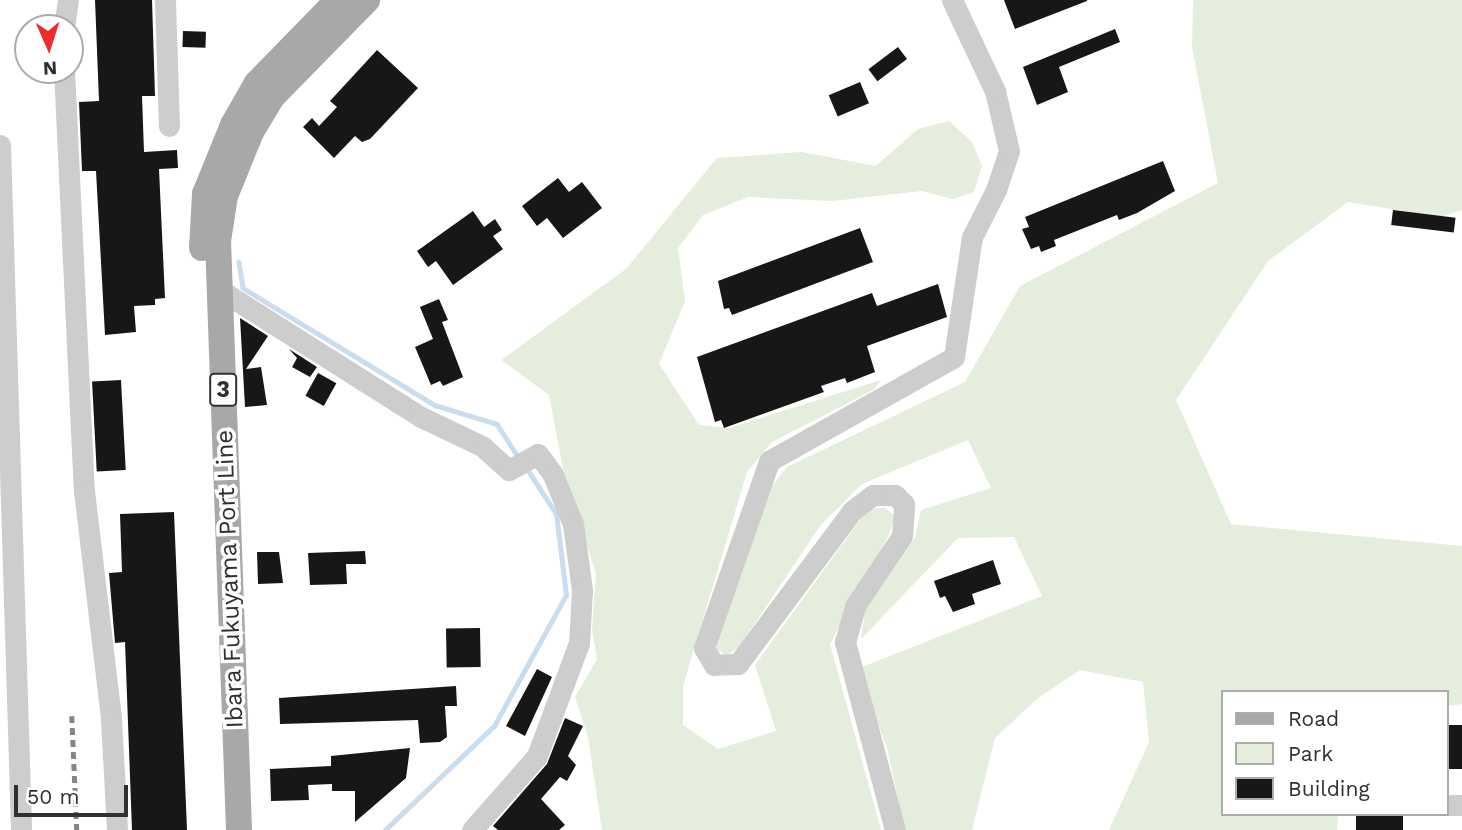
<!DOCTYPE html>
<style>
body{margin:0}
#map{position:relative;width:1462px;height:830px;overflow:hidden;background:#fff;font-family:"Work Sans",sans-serif}
div>[style]{position:absolute}
.green>*{inset:0;background:#e5eddd}
.stream>*{height:4.5px;margin:-2.25px;padding:0 2.25px;transform-origin:2.25px;border-radius:2.25px;background:#c9ddee}
.building>*{inset:0;background:#171717;transform-origin:0 0}
.minor>*{height:21px;margin:-10.5px;padding:0 10.5px;transform-origin:10.5px;border-radius:10.5px;background:#cdcdcd}
.major>*{height:26px;margin:-13px;padding:0 13px;transform-origin:13px;border-radius:13px;background:#a8a8a8}
.rail>*{height:4.5px;margin-top:-2.25px;transform-origin:0;background:repeating-linear-gradient(90deg,#858585 0 7px,transparent 0 12px)}
span{translate:-50% -50%;white-space:nowrap;text-align:center;line-height:1.15;-webkit-text-stroke:7px #fff;paint-order:stroke}
.shield-label span{padding:2px 5px;background:#fff;border:2px solid;border-radius:5px;-webkit-text-stroke-width:0}
.shield-label{font-size:23px;color:#303030;font-weight:700}
.street-label{font-size:24px;color:#303030}
.legend{position:absolute;left:1221px;top:690px;width:228px;height:126px;box-sizing:border-box;background:#fff;border:2px solid #acacac;margin:0;padding:9px 12px;list-style:none;font-size:21px;color:#303030}
.legend li{display:flex;align-items:center;gap:14px;height:35px}
.legend b{width:35px;border:2px solid #acacac}
.north{position:absolute;left:14px;top:14px;width:70px;height:70px;box-sizing:border-box;background:#fff;border:2px solid #acacac;border-radius:50%;rotate:177deg;font-size:19px;font-weight:700;line-height:28px;text-align:center;color:#303030}
.north::after{content:'';display:block;margin:auto;width:24px;height:32px;background:#ec2c2d;clip-path:polygon(50% 0,100% 100%,50% 72%,0 100%)}
.scale{position:absolute;left:14px;top:785px;width:114px;height:32px;box-sizing:border-box;border:4px solid #303030;border-top:0;padding-left:9px;font-size:21px;line-height:24px;white-space:nowrap;color:#303030;-webkit-text-stroke:5px #fff;paint-order:stroke}
</style>
<div id="map">
<div class="green">
<i style="clip-path:polygon(1193px 0,1462px 0,1462px 210px,1440px 217px,1348px 202px,1268px 261px,1176px 400px,1231px 524px,1462px 546px,1462px 704px,1446px 706px,1446px 692px,1222px 692px,1222px 814px,1338px 814px,1337px 830px,1109px 830px,1149px 742px,1143px 682px,1080px 670px,1038px 698px,995px 738px,972px 830px,905px 830px,887px 748px,857px 669px,1042px 596px,1014px 537px,958px 538px,861px 639px,865px 611px,915px 538px,921px 510px,991px 488px,968px 440px,862px 484px,820px 526px,739px 647px,726px 656px,717px 649px,716px 636px,767px 492px,787px 467px,965px 382px,1020px 286px,1218px 183px,1192px 47px)"></i>
<i style="clip-path:polygon(949px 121px,972px 142px,982px 166px,974px 192px,953px 199px,922px 191px,833px 201px,748px 197px,703px 215px,678px 248px,685px 301px,659px 364px,699px 425px,729px 428px,881px 380px,875px 389px,772px 442px,747px 472px,683px 686px,683px 725px,718px 749px,776px 731px,755px 665px,868px 509px,885px 508px,895px 516px,889px 535px,830px 644px,881px 830px,602px 830px,588px 737px,575px 697px,597px 659px,592px 630px,596px 574px,564px 474px,549px 395px,501px 360px,626px 269px,717px 158px,801px 152px,876px 166px,918px 129px)"></i>
</div>
<div class="stream">
<i style="left:239px;top:262px;width:26px;rotate:81deg"></i>
<i style="left:243px;top:288px;width:225px;rotate:31.4deg"></i>
<i style="left:435px;top:405px;width:65px;rotate:17deg"></i>
<i style="left:497px;top:424px;width:40px;rotate:57.1deg"></i>
<i style="left:385px;top:830px;width:151px;rotate:-43.7deg"></i>
<i style="left:494px;top:726px;width:149px;rotate:-61.2deg"></i>
<i style="left:566px;top:595px;width:82px;rotate:-97deg"></i>
<i style="left:556px;top:514px;width:55px;rotate:-123.1deg"></i>
</div>
<div class="building">
<i style="clip-path:polygon(95px 0,152px 0,155px 96px,142px 96px,144px 152px,177px 150px,178px 168px,159px 169px,165px 298px,155px 299px,155px 305px,134px 306px,136px 332px,105px 335px,96px 171px,82px 171px,79px 102px,99px 101px)"></i>
<i style="clip-path:polygon(1004px 0,1087px 0,1087px 1px,1015px 29px)"></i>
<i style="clip-path:polygon(1115px 29px,1120px 42px,1059px 67px,1068px 92px,1037px 105px,1023px 67px)"></i>
<i style="left:183px;top:31px;width:23px;height:16px;rotate:2deg"></i>
<i style="left:898px;top:47px;width:15px;height:37px;rotate:53deg"></i>
<i style="clip-path:polygon(377px 50px,418px 88px,370px 139px,362px 142px,355px 136px,334px 158px,303px 127px,312px 118px,319px 126px,337px 107px,330px 101px)"></i>
<i style="left:860px;top:82px;width:23px;height:34px;rotate:67deg"></i>
<i style="clip-path:polygon(1163px 161px,1175px 191px,1137px 213px,1119px 220px,1117px 215px,1054px 240px,1056px 246px,1041px 252px,1039px 246px,1031px 249px,1022px 229px,1029px 227px,1025px 217px)"></i>
<i style="clip-path:polygon(558px 178px,569px 192px,582px 182px,602px 208px,563px 238px,547px 218px,537px 226px,522px 206px)"></i>
<i style="left:1393px;top:210px;width:63px;height:15px;rotate:7deg"></i>
<i style="clip-path:polygon(473px 211px,484px 227px,495px 219px,502px 230px,493px 236px,503px 249px,453px 285px,436px 261px,428px 267px,417px 251px)"></i>
<i style="clip-path:polygon(860px 228px,873px 262px,732px 315px,729px 308px,724px 309px,718px 281px)"></i>
<i style="clip-path:polygon(938px 284px,947px 317px,867px 346px,875px 372px,847px 383px,845px 378px,821px 386px,824px 392px,724px 428px,721px 420px,715px 422px,697px 357px,872px 293px,877px 306px)"></i>
<i style="clip-path:polygon(439px 299px,448px 320px,442px 322px,463px 377px,443px 386px,440px 381px,431px 385px,415px 347px,433px 339px,420px 307px)"></i>
<i style="clip-path:polygon(240px 318px,268px 336px,246px 369px,261px 367px,267px 405px,245px 407px)"></i>
<i style="clip-path:polygon(289px 349px,317px 367px,310px 377px,292px 367px,297px 358px)"></i>
<i style="left:318px;top:373px;width:21px;height:26px;rotate:29deg"></i>
<i style="left:121px;top:380px;width:90px;height:29px;rotate:87deg"></i>
<i style="clip-path:polygon(174px 512px,187px 830px,132px 830px,125px 642px,115px 643px,109px 573px,122px 572px,120px 514px)"></i>
<i style="clip-path:polygon(365px 551px,366px 564px,346px 564px,347px 584px,310px 585px,308px 553px)"></i>
<i style="clip-path:polygon(257px 552px,279px 552px,283px 583px,258px 584px)"></i>
<i style="clip-path:polygon(993px 560px,1001px 584px,972px 594px,975px 604px,953px 612px,945px 596px,940px 598px,934px 581px)"></i>
<i style="left:480px;top:628px;width:39px;height:34px;rotate:89deg"></i>
<i style="clip-path:polygon(537px 669px,552px 677px,525px 736px,506px 726px)"></i>
<i style="clip-path:polygon(456px 686px,457px 706px,445px 706px,447px 737px,440px 742px,420px 743px,418px 720px,280px 724px,279px 698px)"></i>
<i style="clip-path:polygon(565px 718px,583px 726px,568px 756px,576px 765px,567px 781px,560px 777px,541px 799px,565px 825px,559px 830px,498px 830px,493px 826px,547px 764px)"></i>
<i style="left:1462px;top:725px;width:44px;height:16px;rotate:90deg"></i>
<i style="clip-path:polygon(410px 748px,406px 778px,355px 822px,355px 791px,332px 791px,332px 784px,308px 785px,309px 800px,271px 801px,270px 769px,331px 766px,331px 756px)"></i>
<i style="left:1356px;top:814px;width:47px;height:16px"></i>
</div>
<div class="minor">
<i style="left:165px;top:0;width:126px;rotate:88.2deg"></i>
<i style="left:64px;top:28px;width:28px;rotate:-82deg"></i>
<i style="left:64px;top:70px;width:421px;rotate:87.3deg"></i>
<i style="left:84px;top:491px;width:230px;rotate:83.2deg"></i>
<i style="left:111px;top:719px;width:111px;rotate:86.9deg"></i>
<i style="left:0;top:145px;width:685px;rotate:88.24deg"></i>
<i style="left:220px;top:290px;width:238px;rotate:32.3deg"></i>
<i style="left:421px;top:417px;width:68px;rotate:25.4deg"></i>
<i style="left:482px;top:446px;width:36px;rotate:42deg"></i>
<i style="left:509px;top:470px;width:33px;rotate:-29deg"></i>
<i style="left:538px;top:454px;width:26px;rotate:54deg"></i>
<i style="left:553px;top:475px;width:53px;rotate:67.8deg"></i>
<i style="left:573px;top:524px;width:67px;rotate:82.2deg"></i>
<i style="left:582px;top:590px;width:53px;rotate:93.2deg"></i>
<i style="left:579px;top:643px;width:121px;rotate:110.4deg"></i>
<i style="left:537px;top:756px;width:98px;rotate:131.3deg"></i>
<i style="left:1446px;top:805px;width:16px"></i>
<i style="left:895px;top:830px;width:195px;rotate:-104.9deg"></i>
<i style="left:845px;top:642px;width:37px;rotate:-74deg"></i>
<i style="left:855px;top:606px;width:84px;rotate:-56.1deg"></i>
<i style="left:902px;top:536px;width:32px;rotate:-86deg"></i>
<i style="left:904px;top:504px;width:13px;rotate:-135deg"></i>
<i style="left:895px;top:495px;width:22px;rotate:180deg"></i>
<i style="left:873px;top:495px;width:26px;rotate:143deg"></i>
<i style="left:852px;top:511px;width:191px;rotate:126.7deg"></i>
<i style="left:738px;top:664px;width:24px;rotate:178deg"></i>
<i style="left:714px;top:665px;width:20px;rotate:-120deg"></i>
<i style="left:704px;top:648px;width:198px;rotate:-70.8deg"></i>
<i style="left:769px;top:461px;width:212px;rotate:-29.3deg"></i>
<i style="left:954px;top:357px;width:121px;rotate:-81.5deg"></i>
<i style="left:972px;top:237px;width:53px;rotate:-62.9deg"></i>
<i style="left:996px;top:190px;width:41px;rotate:-71.6deg"></i>
<i style="left:1009px;top:151px;width:62px;rotate:-103.1deg"></i>
<i style="left:995px;top:91px;width:101px;rotate:-115.3deg"></i>
</div>
<div class="major">
<i style="left:202px;top:248px;width:54px;rotate:-86.8deg"></i>
<i style="left:205px;top:194px;width:74px;rotate:-67.9deg"></i>
<i style="left:233px;top:125px;width:48px;rotate:-60.3deg"></i>
<i style="left:257px;top:83px;width:116px;rotate:-45.7deg"></i>
<i style="left:239px;top:830px;width:589px;rotate:-92.04deg"></i>
<i style="left:218px;top:241px;width:46px;rotate:-81.2deg"></i>
<i style="left:225px;top:196px;width:69px;rotate:-67.9deg"></i>
<i style="left:251px;top:132px;width:41px;rotate:-59deg"></i>
<i style="left:272px;top:97px;width:136px;rotate:-45.6deg"></i>
</div>
<div class="rail">
<i style="left:72px;top:716px;width:114px;rotate:87.5deg"></i>
</div>
<div class="shield-label">
<span style="left:223px;top:390px">3</span>
</div>
<div class="street-label">
<span style="left:230px;top:579px;rotate:-92deg">Ibara Fukuyama Port Line</span>
</div>
<ul class="legend">
<li><b style="height:9px;background:#a8a8a8"></b>Road</li>
<li><b style="height:19px;background:#e5eddd"></b>Park</li>
<li><b style="height:19px;background:#171717"></b>Building</li>
</ul>
<div class="north">N</div>
<div class="scale">50 m</div>
</div>
